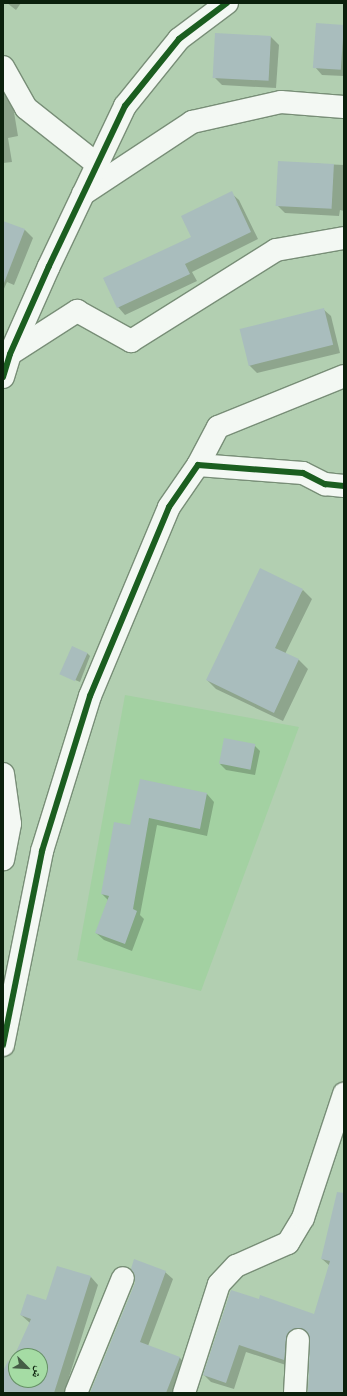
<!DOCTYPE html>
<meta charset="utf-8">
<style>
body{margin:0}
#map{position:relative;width:347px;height:1396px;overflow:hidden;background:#b2cfb1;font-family:"Asap Condensed","Noto Naskh Arabic",sans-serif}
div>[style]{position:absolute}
.built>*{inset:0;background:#a3d1a2}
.shadow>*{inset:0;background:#0003}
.building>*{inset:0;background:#a9bdbd;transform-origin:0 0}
.roads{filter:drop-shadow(1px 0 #788e77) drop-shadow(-1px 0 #788e77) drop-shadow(0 1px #788e77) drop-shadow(0 -1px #788e77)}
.street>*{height:22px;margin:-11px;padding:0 11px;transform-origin:11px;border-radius:11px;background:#f3f8f3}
.secondary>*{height:22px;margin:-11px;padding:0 11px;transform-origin:11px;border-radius:11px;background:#f3f8f3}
.cycleway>*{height:6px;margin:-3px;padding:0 3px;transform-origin:3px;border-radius:3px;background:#1b5e20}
span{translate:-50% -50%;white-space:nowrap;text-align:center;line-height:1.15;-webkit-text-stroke:3.5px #a5dca4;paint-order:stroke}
.frame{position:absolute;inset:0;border:4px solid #0b200c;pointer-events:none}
.north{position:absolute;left:8px;top:1348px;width:40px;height:40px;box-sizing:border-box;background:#a5dca4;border:1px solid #679167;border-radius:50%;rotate:114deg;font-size:11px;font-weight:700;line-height:16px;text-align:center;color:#0b200c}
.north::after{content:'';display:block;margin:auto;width:14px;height:18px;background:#455d46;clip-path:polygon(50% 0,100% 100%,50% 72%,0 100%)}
</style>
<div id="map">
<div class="built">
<i style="clip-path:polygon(125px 695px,299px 727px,201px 991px,77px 960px)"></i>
</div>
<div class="shadow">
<i style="clip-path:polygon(7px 3px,21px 3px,16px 10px)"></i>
<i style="clip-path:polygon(344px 26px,344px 76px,322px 75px,315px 67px)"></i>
<i style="clip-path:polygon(216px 34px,271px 37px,279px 45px,276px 88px,222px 85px,214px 77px)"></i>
<i style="clip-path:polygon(3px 88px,13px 106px,18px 136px,8px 138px,12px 162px,3px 163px)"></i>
<i style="clip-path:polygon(279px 162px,344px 165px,344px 211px,340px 210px,339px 216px,285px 213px,277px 205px)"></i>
<i style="clip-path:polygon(231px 193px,239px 200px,258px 239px,192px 272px,197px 281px,125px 315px,118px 307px,192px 238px)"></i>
<i style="clip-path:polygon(3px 222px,25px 230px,33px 238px,14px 285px,7px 282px,3px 291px)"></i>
<i style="clip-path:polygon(323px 309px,331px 316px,340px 353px,257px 373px,249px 365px)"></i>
<i style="clip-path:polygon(303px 590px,312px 599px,285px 654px,299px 660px,308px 669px,283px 721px,216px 689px,207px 680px)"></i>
<i style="clip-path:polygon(87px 653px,90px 656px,80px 682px,61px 674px)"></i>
<i style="clip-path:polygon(254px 745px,260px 751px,255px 775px,226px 770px,220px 764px)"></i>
<i style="clip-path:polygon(141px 780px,207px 794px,214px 802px,207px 836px,157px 825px,140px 915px,144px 919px,132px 951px,104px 940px,96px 933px,108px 900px,102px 894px,131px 826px)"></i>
<i style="clip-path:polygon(344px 1195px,344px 1393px,309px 1393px,311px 1340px,306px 1335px,292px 1367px,246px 1352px,234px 1389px,211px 1382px,204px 1375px,231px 1292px,315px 1316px,330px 1266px,322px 1259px)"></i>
<i style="clip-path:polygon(165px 1272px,173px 1279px,148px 1346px,180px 1358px,187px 1366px,176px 1393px,91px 1393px)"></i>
<i style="clip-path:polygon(evenodd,91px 1277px,98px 1285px,64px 1393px,3px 1393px,3px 1374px,12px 1364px,30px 1323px,21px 1315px,91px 1277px,16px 1356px,40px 1356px,40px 1380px,16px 1380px,16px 1356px)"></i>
</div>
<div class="building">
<i style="left:316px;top:23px;width:28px;height:45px;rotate:4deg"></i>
<i style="left:215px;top:33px;width:56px;height:45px;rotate:3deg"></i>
<i style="left:278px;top:161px;width:56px;height:45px;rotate:3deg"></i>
<i style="clip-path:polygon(232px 191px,251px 232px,185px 264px,190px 274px,117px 308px,103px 278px,191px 237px,181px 216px)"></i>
<i style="clip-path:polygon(3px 221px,25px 229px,4px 283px,3px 283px)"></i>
<i style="left:324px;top:308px;width:38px;height:87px;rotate:76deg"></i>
<i style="clip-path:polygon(260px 568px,303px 589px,275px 648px,299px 659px,274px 713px,206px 680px)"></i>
<i style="left:72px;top:646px;width:17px;height:31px;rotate:24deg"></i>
<i style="left:224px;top:738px;width:32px;height:26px;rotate:11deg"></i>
<i style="clip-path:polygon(140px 779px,207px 793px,200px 829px,149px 818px,133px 909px,137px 911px,125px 944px,95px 933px,109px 896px,101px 894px,114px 822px,130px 825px)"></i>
<i style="clip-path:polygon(337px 1192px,344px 1193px,344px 1393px,308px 1393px,310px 1340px,305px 1330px,299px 1328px,287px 1334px,284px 1360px,239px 1345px,226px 1383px,203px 1375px,231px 1290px,259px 1299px,260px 1295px,314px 1314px,330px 1261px,321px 1259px)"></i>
<i style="clip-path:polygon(134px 1259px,166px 1271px,140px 1342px,180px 1357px,166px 1393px,90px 1393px,135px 1283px,135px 1276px,131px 1269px)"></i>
<i style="clip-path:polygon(evenodd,57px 1266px,91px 1276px,54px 1393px,3px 1393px,3px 1371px,8px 1361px,11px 1363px,31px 1319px,20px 1315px,27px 1294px,46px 1300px,57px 1266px,16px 1356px,40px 1356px,40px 1380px,16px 1380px,16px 1356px)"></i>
</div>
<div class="roads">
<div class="street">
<i style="left:3px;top:67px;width:47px;rotate:60.7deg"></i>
<i style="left:26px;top:108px;width:90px;rotate:38.3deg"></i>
<i style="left:83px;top:194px;width:131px;rotate:-33.4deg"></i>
<i style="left:192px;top:122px;width:91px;rotate:-12.7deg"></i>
<i style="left:281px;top:102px;width:63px;rotate:4.5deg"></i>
<i style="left:10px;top:354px;width:80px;rotate:-32.7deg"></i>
<i style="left:77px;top:311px;width:62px;rotate:29.1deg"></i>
<i style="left:131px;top:341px;width:171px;rotate:-32.1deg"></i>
<i style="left:276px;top:250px;width:69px;rotate:-10deg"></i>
<i style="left:198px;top:465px;width:43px;rotate:-62.2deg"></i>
<i style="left:218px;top:427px;width:136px;rotate:-22deg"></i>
<i style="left:3px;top:1045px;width:198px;rotate:-78.6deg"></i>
<i style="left:42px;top:851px;width:162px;rotate:-72.8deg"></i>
<i style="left:90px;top:696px;width:205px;rotate:-67.3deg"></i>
<i style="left:169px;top:507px;width:51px;rotate:-55.4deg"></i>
<i style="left:198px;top:465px;width:105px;rotate:4.4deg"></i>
<i style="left:303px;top:473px;width:25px;rotate:27deg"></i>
<i style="left:325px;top:484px;width:19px;rotate:6deg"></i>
<i style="left:76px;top:1393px;width:124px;rotate:-67.8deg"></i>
<i style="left:184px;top:1393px;width:114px;rotate:-72.2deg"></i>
<i style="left:219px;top:1284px;width:25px;rotate:-47deg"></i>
<i style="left:236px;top:1266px;width:57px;rotate:-23.9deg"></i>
<i style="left:288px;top:1243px;width:29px;rotate:-59deg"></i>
<i style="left:303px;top:1218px;width:131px;rotate:-71.7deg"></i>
<i style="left:295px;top:1393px;width:53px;rotate:-86.8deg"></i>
</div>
<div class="secondary">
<i style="left:3px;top:377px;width:24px;rotate:-73deg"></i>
<i style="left:10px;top:354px;width:96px;rotate:-66.1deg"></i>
<i style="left:49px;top:266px;width:177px;rotate:-64.6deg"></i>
<i style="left:125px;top:106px;width:86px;rotate:-51.1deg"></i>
<i style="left:179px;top:39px;width:60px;rotate:-36.9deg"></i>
<i style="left:3px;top:774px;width:50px;rotate:82deg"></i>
<i style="left:10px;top:824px;width:36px;rotate:101deg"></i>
</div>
</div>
<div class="cycleway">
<i style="left:3px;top:377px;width:24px;rotate:-73deg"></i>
<i style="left:10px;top:354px;width:96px;rotate:-66.1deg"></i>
<i style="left:49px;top:266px;width:177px;rotate:-64.6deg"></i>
<i style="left:125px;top:106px;width:86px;rotate:-51.1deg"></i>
<i style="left:179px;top:39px;width:60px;rotate:-36.9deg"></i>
<i style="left:3px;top:1045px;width:198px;rotate:-78.6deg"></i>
<i style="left:42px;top:851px;width:162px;rotate:-72.8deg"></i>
<i style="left:90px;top:696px;width:205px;rotate:-67.3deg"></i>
<i style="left:169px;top:507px;width:51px;rotate:-55.4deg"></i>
<i style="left:198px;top:465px;width:105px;rotate:4.4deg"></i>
<i style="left:303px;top:473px;width:25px;rotate:27deg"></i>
<i style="left:325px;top:484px;width:19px;rotate:6deg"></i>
</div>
<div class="frame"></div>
<div class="north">ش</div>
</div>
